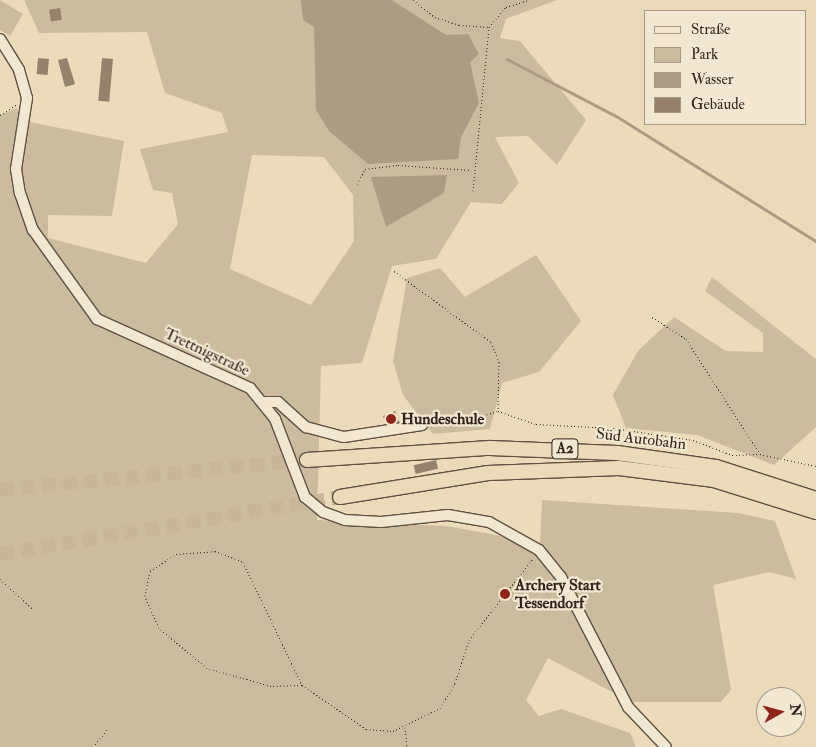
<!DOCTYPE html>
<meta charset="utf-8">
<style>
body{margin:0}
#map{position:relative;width:816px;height:747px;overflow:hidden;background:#ebdbba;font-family:"IM FELL Double Pica",serif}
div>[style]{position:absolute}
.green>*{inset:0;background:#ccbc9f}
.water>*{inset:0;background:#ad9c84}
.stream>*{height:2.5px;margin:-1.25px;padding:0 1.25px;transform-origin:1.25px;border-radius:1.25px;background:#ad9c84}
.building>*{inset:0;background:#94826d;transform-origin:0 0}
.highway-tunnel>*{height:14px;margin-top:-7px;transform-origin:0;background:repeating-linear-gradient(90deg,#c7b69a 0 14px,transparent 0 21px)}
.path>*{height:1px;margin-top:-0.5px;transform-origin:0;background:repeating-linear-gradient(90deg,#35221a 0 1px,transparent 0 3.5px)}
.roads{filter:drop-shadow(1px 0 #625042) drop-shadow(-1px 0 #625042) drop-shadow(0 1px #625042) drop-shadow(0 -1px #625042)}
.minor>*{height:10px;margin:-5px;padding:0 5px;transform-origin:5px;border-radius:5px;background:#f2e8d2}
.highway>*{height:14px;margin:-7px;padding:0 7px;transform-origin:7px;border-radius:7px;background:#ebdbba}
.dots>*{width:14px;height:14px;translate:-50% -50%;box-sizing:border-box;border:2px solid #f2e8d2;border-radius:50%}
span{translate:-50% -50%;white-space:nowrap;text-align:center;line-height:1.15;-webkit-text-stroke:4.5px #f2e8d2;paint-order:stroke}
.shield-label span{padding:1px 4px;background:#f2e8d2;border:1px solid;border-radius:4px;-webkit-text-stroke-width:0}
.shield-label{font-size:15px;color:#35221a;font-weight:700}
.street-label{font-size:16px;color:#35221a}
.poi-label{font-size:16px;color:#35221a;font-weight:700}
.left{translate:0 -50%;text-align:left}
.legend{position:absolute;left:644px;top:10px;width:162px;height:115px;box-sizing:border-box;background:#f2e8d2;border:1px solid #a69988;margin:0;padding:6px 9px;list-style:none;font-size:15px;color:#35221a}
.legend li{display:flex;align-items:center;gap:10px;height:25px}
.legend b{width:25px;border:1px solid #a69988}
.north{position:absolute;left:756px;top:687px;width:50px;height:50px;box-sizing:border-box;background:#f2e8d2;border:1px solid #a69988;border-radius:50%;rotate:83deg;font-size:14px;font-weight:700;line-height:20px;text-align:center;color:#35221a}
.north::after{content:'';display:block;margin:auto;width:18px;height:22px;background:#8f2418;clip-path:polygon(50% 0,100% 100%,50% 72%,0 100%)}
</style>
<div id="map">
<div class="green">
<i style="clip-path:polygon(0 0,23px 14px,10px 36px,0 30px)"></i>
<i style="clip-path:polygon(evenodd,24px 0,557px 0,506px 19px,500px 38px,520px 41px,586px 120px,557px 165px,528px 136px,495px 137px,519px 183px,502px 204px,471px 202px,436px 259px,392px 266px,362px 363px,321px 366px,317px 520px,446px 526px,540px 543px,542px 500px,738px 513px,775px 521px,796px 579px,769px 572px,713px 585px,731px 690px,721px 702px,631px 702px,548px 658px,526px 700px,539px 716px,561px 709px,630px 733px,636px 747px,0 747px,0 115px,17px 108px,25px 121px,124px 141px,112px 216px,48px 215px,48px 238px,146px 263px,178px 224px,172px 193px,153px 190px,140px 149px,228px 132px,222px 113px,165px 93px,147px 32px,39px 33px,24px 0,252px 155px,324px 157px,353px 195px,354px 241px,311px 305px,230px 269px,252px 155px)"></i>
<i style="clip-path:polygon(536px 255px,581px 321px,539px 372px,502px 383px,490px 429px,433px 434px,403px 395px,393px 361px,407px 278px,440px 268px,465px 297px)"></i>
<i style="clip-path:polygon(712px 277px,816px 359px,816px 427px,774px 465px,697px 435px,626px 428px,613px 395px,638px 351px,674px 317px,726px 351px,763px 352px,763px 333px,705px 291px)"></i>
</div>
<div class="water">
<i style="clip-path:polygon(301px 0,392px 0,446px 35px,468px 34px,479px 54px,470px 62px,479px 103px,461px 137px,458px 159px,368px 164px,329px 131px,316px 110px,314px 27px,303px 20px)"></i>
<i style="clip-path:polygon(447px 175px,444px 193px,386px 227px,371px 177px)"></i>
</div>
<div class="stream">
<i style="left:507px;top:59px;width:125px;rotate:27.6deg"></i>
<i style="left:618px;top:117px;width:234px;rotate:32.1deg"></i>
</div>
<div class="building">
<i style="left:60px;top:8px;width:12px;height:11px;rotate:81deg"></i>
<i style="left:38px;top:58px;width:11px;height:16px;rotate:5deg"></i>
<i style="clip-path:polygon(67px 58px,75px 84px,65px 87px,58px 60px)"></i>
<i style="left:102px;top:58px;width:11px;height:43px;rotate:5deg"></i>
<i style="clip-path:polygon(395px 411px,399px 422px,386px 424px,383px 416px)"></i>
<i style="left:436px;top:460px;width:9px;height:23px;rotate:77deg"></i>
</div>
<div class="highway-tunnel">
<i style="left:0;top:490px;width:308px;rotate:-5.6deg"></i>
<i style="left:0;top:554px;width:345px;rotate:-9.5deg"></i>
</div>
<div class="path">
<i style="left:413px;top:0;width:28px;rotate:38deg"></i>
<i style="left:435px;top:17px;width:25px;rotate:18deg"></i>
<i style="left:459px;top:25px;width:30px;rotate:4deg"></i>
<i style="left:489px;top:27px;width:26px;rotate:-50deg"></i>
<i style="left:506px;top:7px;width:24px;rotate:-17deg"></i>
<i style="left:0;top:115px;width:19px;rotate:-32deg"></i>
<i style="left:357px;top:184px;width:17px;rotate:-62deg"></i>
<i style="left:365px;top:169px;width:33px;rotate:-7deg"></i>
<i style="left:398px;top:165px;width:73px;rotate:3.9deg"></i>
<i style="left:473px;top:191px;width:165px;rotate:-84.4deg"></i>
<i style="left:394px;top:271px;width:120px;rotate:36.2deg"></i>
<i style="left:491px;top:342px;width:22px;rotate:68deg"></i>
<i style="left:499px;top:362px;width:48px;rotate:91.2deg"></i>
<i style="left:652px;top:317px;width:40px;rotate:32.9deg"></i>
<i style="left:686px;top:339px;width:137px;rotate:57.2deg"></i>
<i style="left:760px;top:454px;width:57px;rotate:12.1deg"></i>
<i style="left:430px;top:425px;width:23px"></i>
<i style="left:453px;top:425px;width:47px;rotate:-17.3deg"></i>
<i style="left:498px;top:411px;width:40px;rotate:18.9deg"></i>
<i style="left:536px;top:424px;width:77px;rotate:3deg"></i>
<i style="left:613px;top:428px;width:81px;rotate:8.5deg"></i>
<i style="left:693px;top:440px;width:42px;rotate:21deg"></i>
<i style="left:732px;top:455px;width:28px;rotate:-2deg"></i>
<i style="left:0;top:579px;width:45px;rotate:42.3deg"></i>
<i style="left:302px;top:685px;width:31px;rotate:178deg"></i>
<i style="left:271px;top:686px;width:66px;rotate:-164.3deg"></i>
<i style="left:207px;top:668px;width:62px;rotate:-140.2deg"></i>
<i style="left:159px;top:628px;width:35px;rotate:-114deg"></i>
<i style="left:145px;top:596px;width:25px;rotate:-79deg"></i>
<i style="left:150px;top:571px;width:31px;rotate:-33deg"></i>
<i style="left:176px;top:554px;width:39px;rotate:-4deg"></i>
<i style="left:215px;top:551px;width:30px;rotate:21deg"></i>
<i style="left:243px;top:562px;width:136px;rotate:64.4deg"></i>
<i style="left:302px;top:685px;width:78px;rotate:34.5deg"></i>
<i style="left:366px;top:729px;width:27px;rotate:4deg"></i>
<i style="left:393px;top:731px;width:52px;rotate:-26.1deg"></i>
<i style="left:440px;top:708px;width:29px;rotate:-59deg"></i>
<i style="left:455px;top:683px;width:45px;rotate:-72deg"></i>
<i style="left:469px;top:640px;width:105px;rotate:-51.9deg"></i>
<i style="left:405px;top:727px;width:20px;rotate:84deg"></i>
<i style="left:93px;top:747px;width:22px;rotate:-51deg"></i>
</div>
<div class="roads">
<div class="minor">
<i style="left:0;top:39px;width:36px;rotate:58deg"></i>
<i style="left:19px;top:70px;width:29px;rotate:74deg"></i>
<i style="left:27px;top:98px;width:72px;rotate:98.8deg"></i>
<i style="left:16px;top:169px;width:24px;rotate:81deg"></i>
<i style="left:20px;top:193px;width:39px;rotate:71deg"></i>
<i style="left:33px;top:230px;width:110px;rotate:54.3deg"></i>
<i style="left:97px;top:319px;width:168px;rotate:24.3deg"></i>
<i style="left:250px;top:388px;width:40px;rotate:51deg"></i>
<i style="left:275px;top:419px;width:84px;rotate:69deg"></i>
<i style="left:305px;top:497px;width:23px;rotate:40deg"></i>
<i style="left:323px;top:512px;width:23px;rotate:20deg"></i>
<i style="left:345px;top:520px;width:36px;rotate:3deg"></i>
<i style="left:381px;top:522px;width:67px;rotate:-6deg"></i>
<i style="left:448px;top:515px;width:42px;rotate:9.7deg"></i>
<i style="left:489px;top:522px;width:57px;rotate:29.2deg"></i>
<i style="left:539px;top:550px;width:35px;rotate:51deg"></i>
<i style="left:561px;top:577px;width:146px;rotate:62.7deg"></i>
<i style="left:628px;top:707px;width:55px;rotate:46.5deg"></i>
<i style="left:265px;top:402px;width:13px"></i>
<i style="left:278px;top:402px;width:38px;rotate:42deg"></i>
<i style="left:306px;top:427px;width:39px;rotate:15deg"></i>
<i style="left:344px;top:437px;width:79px;rotate:-8.7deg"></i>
</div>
<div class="highway">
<i style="left:307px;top:460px;width:183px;rotate:-3.8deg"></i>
<i style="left:490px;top:448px;width:127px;rotate:2.3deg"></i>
<i style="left:617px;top:453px;width:100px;rotate:8deg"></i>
<i style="left:716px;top:467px;width:105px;rotate:17.7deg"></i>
<i style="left:340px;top:497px;width:150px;rotate:-9.2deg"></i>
<i style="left:488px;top:473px;width:131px;rotate:-2.2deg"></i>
<i style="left:619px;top:468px;width:96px;rotate:7.2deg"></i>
<i style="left:714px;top:480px;width:107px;rotate:17.4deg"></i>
</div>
</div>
<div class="dots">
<i style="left:391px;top:419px;background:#8f2418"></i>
<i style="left:505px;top:594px;background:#8f2418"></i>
</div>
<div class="shield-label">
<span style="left:565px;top:449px">A2</span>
</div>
<div class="street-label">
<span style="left:207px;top:352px;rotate:25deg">Trettnigstraße</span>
<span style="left:641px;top:439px;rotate:7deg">Süd Autobahn</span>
</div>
<div class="poi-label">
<span class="left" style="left:401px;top:419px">Hundeschule</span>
<span class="left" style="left:515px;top:594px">Archery Start<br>Tessendorf</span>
</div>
<ul class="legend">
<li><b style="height:6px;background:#f2e8d2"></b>Straße</li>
<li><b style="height:14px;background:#ccbc9f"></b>Park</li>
<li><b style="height:14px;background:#ad9c84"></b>Wasser</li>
<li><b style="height:14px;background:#94826d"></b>Gebäude</li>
</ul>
<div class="north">N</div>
</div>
